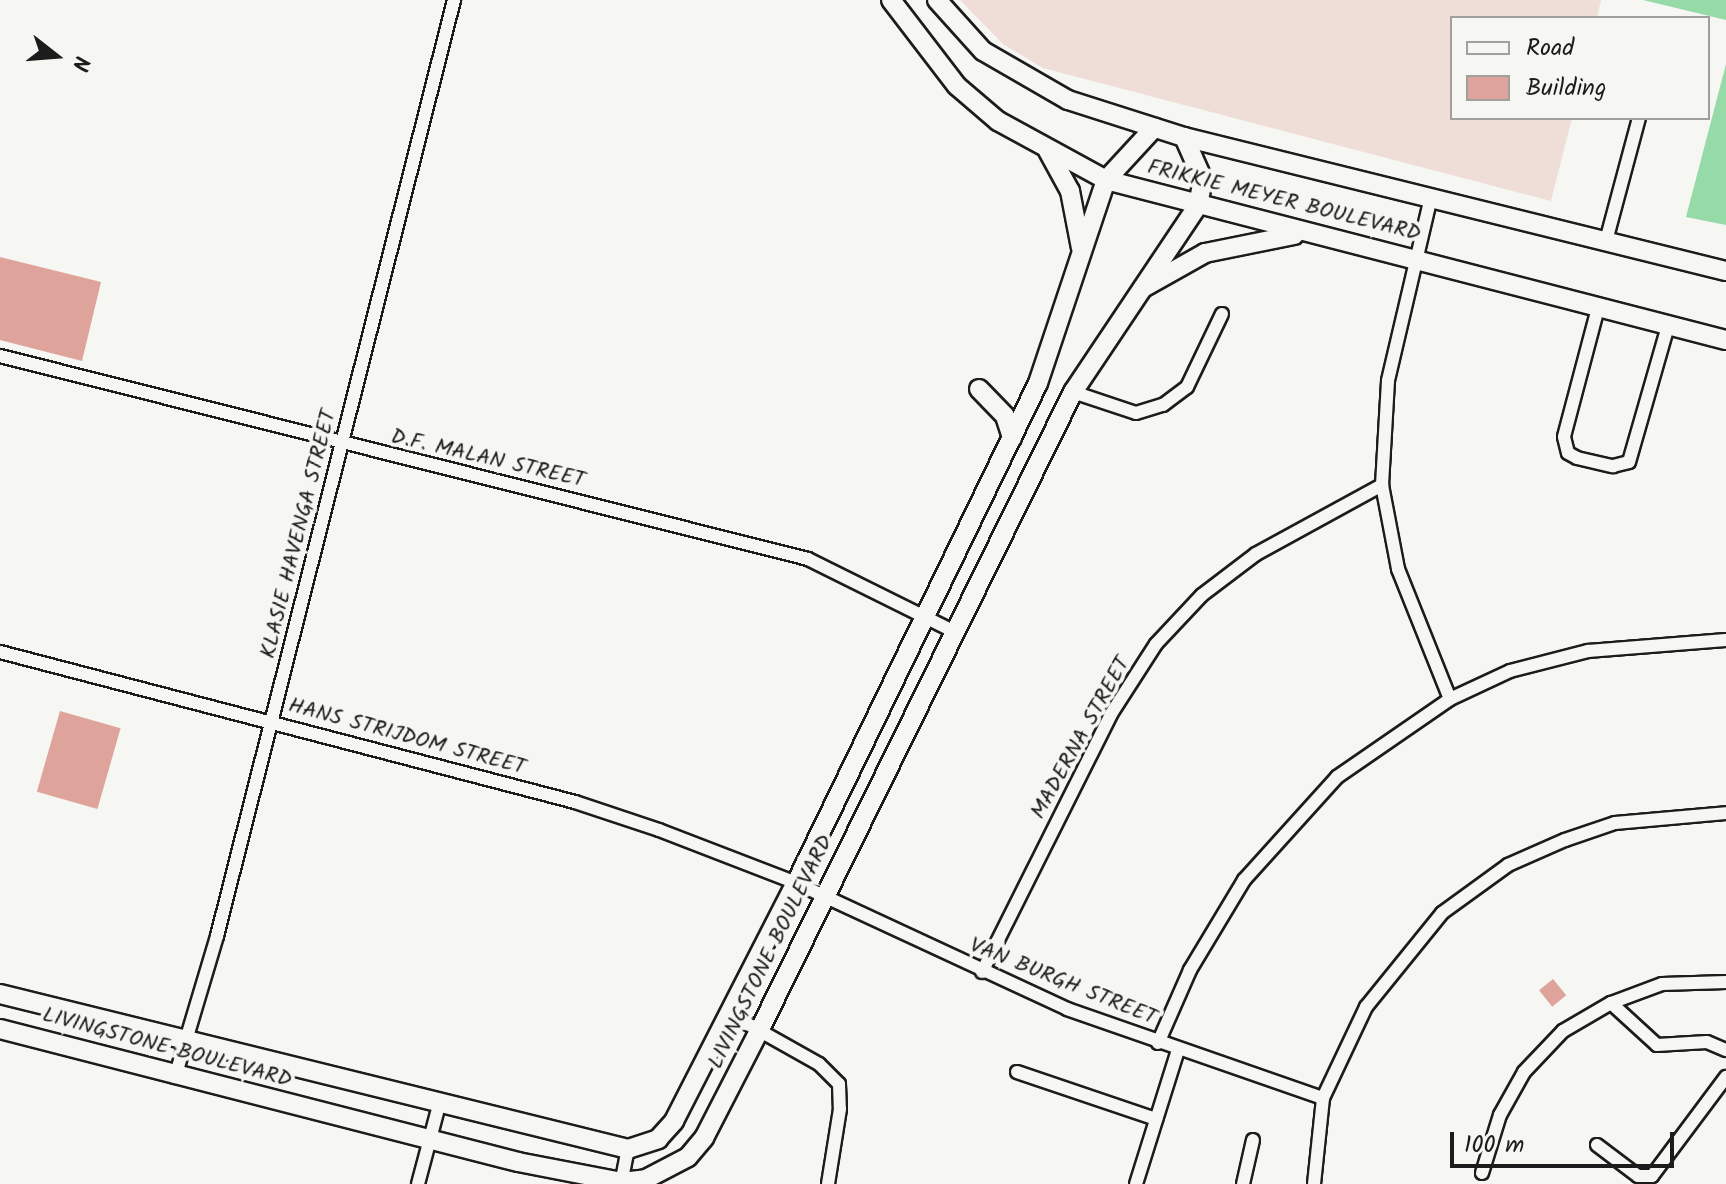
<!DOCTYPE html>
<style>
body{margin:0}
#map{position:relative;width:1726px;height:1184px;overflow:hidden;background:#f6f6f2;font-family:Kalam,sans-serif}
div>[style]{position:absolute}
.built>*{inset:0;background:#efddd8}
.green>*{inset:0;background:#96dba7}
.building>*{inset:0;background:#dea49b;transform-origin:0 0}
.roads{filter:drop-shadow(2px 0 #1c1c1c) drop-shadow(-2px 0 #1c1c1c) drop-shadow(0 2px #1c1c1c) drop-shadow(0 -2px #1c1c1c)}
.street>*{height:12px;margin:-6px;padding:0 6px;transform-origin:6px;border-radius:6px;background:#f6f6f2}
.secondary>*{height:18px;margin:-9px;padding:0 9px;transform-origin:9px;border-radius:9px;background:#f6f6f2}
span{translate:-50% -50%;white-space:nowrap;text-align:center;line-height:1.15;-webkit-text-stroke:8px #f6f6f2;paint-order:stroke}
.street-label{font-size:22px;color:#1c1c1c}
.legend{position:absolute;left:1450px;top:16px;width:260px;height:104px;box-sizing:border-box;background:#f6f6f2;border:2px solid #9f9f9c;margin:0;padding:10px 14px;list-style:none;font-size:24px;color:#1c1c1c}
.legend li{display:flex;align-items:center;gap:16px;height:40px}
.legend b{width:40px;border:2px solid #9f9f9c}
.north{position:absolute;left:16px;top:16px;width:80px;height:80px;-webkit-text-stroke:6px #f6f6f2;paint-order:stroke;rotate:107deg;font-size:22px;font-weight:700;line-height:32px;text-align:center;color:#1c1c1c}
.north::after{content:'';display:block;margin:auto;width:28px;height:36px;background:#1c1c1c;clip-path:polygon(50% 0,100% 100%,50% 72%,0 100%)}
.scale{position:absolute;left:1450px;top:1132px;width:224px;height:36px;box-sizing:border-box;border:4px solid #1c1c1c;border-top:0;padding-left:10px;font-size:24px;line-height:28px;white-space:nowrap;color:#1c1c1c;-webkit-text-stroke:6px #f6f6f2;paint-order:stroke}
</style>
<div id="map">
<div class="built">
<i style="clip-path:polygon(960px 0,1601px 0,1597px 18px,1452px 18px,1452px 118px,1572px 118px,1551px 201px,1043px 68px,1003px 44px)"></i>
</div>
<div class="green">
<i style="clip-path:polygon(1643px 0,1726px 0,1726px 20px)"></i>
<i style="clip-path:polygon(1726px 64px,1726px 225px,1686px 217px)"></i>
</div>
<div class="building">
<i style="clip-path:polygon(0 257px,101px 282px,82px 361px,0 340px)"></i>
<i style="left:60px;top:711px;width:63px;height:84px;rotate:16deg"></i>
<i style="left:1553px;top:979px;width:21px;height:18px;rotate:51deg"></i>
</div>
<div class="roads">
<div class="street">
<i style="left:1431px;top:197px;width:189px;rotate:103.2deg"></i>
<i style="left:1388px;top:381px;width:104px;rotate:93.3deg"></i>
<i style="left:1382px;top:485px;width:86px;rotate:79.2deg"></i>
<i style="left:1398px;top:569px;width:140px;rotate:68.2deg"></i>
<i style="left:1606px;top:241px;width:127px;rotate:-75deg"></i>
<i style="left:1598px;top:308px;width:133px;rotate:104.8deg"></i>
<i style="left:1564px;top:437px;width:16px;rotate:76deg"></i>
<i style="left:1568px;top:453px;width:10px;rotate:29deg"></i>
<i style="left:1577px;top:458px;width:37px;rotate:13deg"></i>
<i style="left:1613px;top:466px;width:16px;rotate:-14deg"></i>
<i style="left:1629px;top:462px;width:141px;rotate:-74deg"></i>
<i style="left:0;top:356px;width:833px;rotate:14.1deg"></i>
<i style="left:808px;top:559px;width:164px;rotate:26.4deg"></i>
<i style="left:1073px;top:392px;width:66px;rotate:18.4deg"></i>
<i style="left:1136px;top:413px;width:28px;rotate:-17deg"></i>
<i style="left:1163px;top:405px;width:30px;rotate:-37deg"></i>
<i style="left:1187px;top:387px;width:81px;rotate:-64.4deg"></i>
<i style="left:0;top:652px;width:594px;rotate:14.62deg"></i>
<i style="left:575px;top:802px;width:89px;rotate:18.4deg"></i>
<i style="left:659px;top:830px;width:147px;rotate:21.1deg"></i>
<i style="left:796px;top:883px;width:299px;rotate:24.9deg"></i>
<i style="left:1067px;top:1009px;width:271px;rotate:19.2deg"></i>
<i style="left:982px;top:972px;width:288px;rotate:-63.4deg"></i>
<i style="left:1111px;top:714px;width:83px;rotate:-57.3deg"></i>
<i style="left:1156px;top:644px;width:67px;rotate:-46.8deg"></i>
<i style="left:1202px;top:595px;width:68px;rotate:-37.2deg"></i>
<i style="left:1256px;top:554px;width:144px;rotate:-28.7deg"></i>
<i style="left:1611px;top:1003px;width:62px;rotate:42.4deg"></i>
<i style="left:1657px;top:1045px;width:50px;rotate:-3.4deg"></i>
<i style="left:1707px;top:1042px;width:21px;rotate:23deg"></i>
<i style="left:730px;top:1014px;width:102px;rotate:29.3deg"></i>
<i style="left:819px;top:1064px;width:28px;rotate:45deg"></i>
<i style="left:839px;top:1084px;width:25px;rotate:88deg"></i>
<i style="left:840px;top:1109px;width:76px;rotate:99.1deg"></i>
<i style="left:1158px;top:1043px;width:80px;rotate:-66.3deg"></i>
<i style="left:1190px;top:970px;width:105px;rotate:-59deg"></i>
<i style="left:1244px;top:880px;width:139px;rotate:-47.9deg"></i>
<i style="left:1337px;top:777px;width:137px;rotate:-34.6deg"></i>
<i style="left:1450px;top:699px;width:66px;rotate:-25deg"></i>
<i style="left:1510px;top:671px;width:81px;rotate:-14.4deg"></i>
<i style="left:1588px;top:651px;width:138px;rotate:-4.6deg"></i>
<i style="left:1017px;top:1072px;width:147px;rotate:18.7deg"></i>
<i style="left:175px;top:1077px;width:147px;rotate:-73.4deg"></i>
<i style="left:217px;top:936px;width:966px;rotate:-75.79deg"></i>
<i style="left:1597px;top:1145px;width:51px;rotate:37.1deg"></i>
<i style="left:1638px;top:1176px;width:14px"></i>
<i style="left:1652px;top:1176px;width:124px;rotate:-53.2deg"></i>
<i style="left:1482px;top:1173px;width:61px;rotate:-72.8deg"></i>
<i style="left:1500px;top:1115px;width:49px;rotate:-60.8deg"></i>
<i style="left:1524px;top:1072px;width:57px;rotate:-46.4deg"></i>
<i style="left:1563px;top:1031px;width:56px;rotate:-30.3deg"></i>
<i style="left:1611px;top:1003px;width:54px;rotate:-20.4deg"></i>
<i style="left:1662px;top:984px;width:64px;rotate:-1.8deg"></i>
<i style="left:418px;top:1184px;width:82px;rotate:-75.1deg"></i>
<i style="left:621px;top:1184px;width:36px;rotate:-79deg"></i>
<i style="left:1136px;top:1184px;width:140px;rotate:-72.6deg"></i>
<i style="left:1243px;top:1184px;width:45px;rotate:-77.2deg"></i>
<i style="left:1314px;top:1184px;width:86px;rotate:-84deg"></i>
<i style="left:1323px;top:1098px;width:101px;rotate:-64.7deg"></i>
<i style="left:1366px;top:1007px;width:121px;rotate:-51deg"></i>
<i style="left:1442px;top:913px;width:82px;rotate:-36deg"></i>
<i style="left:1508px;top:865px;width:62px;rotate:-23.7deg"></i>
<i style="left:1565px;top:840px;width:53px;rotate:-18.8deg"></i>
<i style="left:1615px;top:823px;width:111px;rotate:-5.1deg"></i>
</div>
<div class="secondary">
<i style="left:891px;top:0;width:108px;rotate:52.5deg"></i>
<i style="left:957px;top:86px;width:54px;rotate:40.5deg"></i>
<i style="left:998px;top:121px;width:123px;rotate:28.6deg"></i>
<i style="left:1106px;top:180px;width:640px;rotate:14.47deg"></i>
<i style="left:937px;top:0;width:69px;rotate:48deg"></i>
<i style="left:983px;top:51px;width:98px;rotate:30deg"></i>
<i style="left:1068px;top:100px;width:122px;rotate:17.7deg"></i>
<i style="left:1184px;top:137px;width:558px;rotate:13.89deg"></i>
<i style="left:1048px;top:151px;width:46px;rotate:61.2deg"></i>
<i style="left:1070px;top:191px;width:58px;rotate:79.1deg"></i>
<i style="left:1143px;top:288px;width:71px;rotate:-29.4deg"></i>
<i style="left:1205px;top:253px;width:91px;rotate:-11.4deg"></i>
<i style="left:979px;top:389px;width:37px;rotate:46deg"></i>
<i style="left:1005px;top:416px;width:23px;rotate:72deg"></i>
<i style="left:0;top:994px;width:647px;rotate:13.86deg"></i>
<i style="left:628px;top:1149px;width:32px;rotate:-18deg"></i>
<i style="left:658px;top:1139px;width:24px;rotate:-48deg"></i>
<i style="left:674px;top:1121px;width:267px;rotate:-62.9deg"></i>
<i style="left:796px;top:883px;width:555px;rotate:-64.17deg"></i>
<i style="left:1038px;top:383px;width:214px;rotate:-71.5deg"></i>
<i style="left:1106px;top:180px;width:71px;rotate:-47.3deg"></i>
<i style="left:0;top:1029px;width:535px;rotate:14.4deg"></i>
<i style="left:518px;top:1162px;width:106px;rotate:10.9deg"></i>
<i style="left:622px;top:1182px;width:24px;rotate:-7deg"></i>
<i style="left:646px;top:1179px;width:47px;rotate:-27.6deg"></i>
<i style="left:688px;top:1157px;width:25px;rotate:-50deg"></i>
<i style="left:704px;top:1138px;width:123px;rotate:-62.8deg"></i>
<i style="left:760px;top:1029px;width:710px;rotate:-63.83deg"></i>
<i style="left:1073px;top:392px;width:225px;rotate:-56.2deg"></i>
<i style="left:1198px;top:205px;width:25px;rotate:-79deg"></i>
<i style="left:1203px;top:180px;width:47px;rotate:-113.8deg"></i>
</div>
</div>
<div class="street-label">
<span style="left:1284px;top:201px;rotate:14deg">FRIKKIE MEYER BOULEVARD</span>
<span style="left:488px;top:459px;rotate:13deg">D.F. MALAN STREET</span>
<span style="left:299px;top:534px;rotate:-76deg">KLASIE HAVENGA STREET</span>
<span style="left:407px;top:737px;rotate:15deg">HANS STRIJDOM STREET</span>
<span style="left:1081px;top:738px;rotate:-61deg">MADERNA STREET</span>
<span style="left:771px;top:952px;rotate:-64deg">LIVINGSTONE BOULEVARD</span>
<span style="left:1063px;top:982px;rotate:22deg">VAN BURGH STREET</span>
<span style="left:167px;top:1048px;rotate:15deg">LIVINGSTONE BOULEVARD</span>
</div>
<ul class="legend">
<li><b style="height:10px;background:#f6f6f2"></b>Road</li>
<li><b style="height:22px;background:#dea49b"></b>Building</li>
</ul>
<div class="north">N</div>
<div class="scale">100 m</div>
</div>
